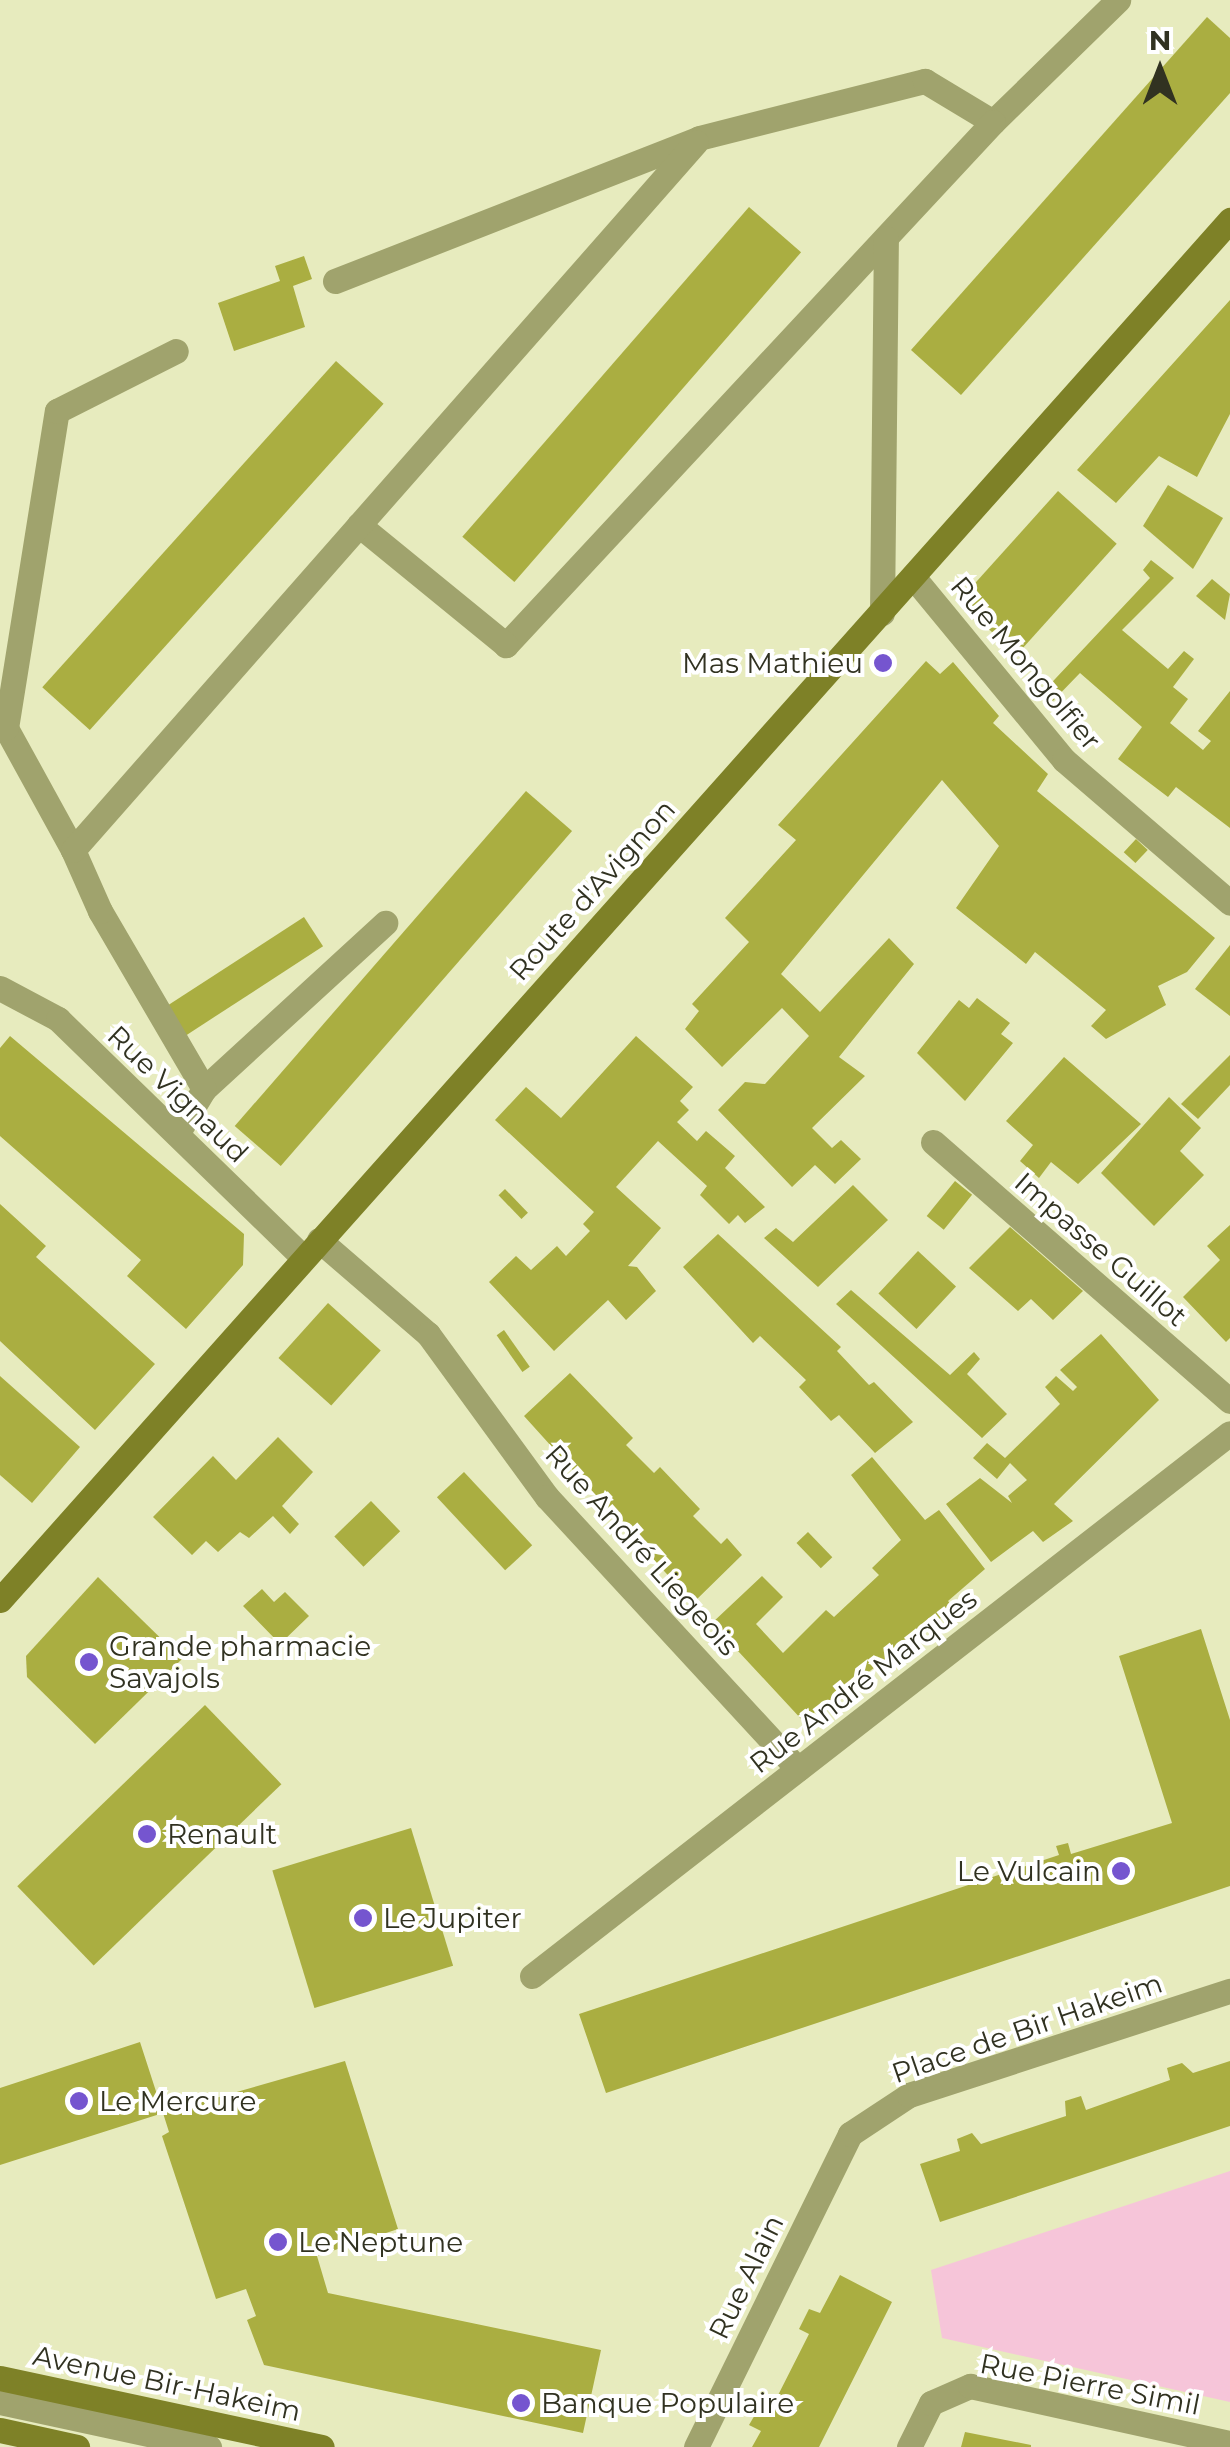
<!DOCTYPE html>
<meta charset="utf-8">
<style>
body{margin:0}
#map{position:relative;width:1230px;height:2447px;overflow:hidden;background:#e7ebbe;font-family:Montserrat,sans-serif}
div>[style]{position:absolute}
.green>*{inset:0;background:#f6c5d9}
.building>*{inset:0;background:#aaae41;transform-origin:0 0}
.service>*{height:25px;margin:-12.5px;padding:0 12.5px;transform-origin:12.5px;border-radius:12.5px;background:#a0a36d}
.minor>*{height:25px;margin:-12.5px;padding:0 12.5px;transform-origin:12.5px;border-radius:12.5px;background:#a0a36d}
.secondary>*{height:25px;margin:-12.5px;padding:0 12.5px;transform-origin:12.5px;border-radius:12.5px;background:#7e8127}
.dots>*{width:28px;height:28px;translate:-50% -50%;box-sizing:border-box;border:5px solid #fff;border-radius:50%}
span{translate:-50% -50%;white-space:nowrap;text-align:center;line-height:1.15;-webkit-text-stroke:8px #fff;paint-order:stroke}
.poi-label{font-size:28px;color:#313221}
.right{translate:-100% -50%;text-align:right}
.left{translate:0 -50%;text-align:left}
.street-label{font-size:28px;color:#313221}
.north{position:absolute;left:1110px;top:20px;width:100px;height:100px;-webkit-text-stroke:8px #fff;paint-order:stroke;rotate:0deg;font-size:28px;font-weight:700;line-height:40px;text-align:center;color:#313221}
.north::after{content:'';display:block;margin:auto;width:35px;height:45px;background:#313221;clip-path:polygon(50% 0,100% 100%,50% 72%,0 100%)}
</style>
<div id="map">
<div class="green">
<i style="clip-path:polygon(1230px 2171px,1230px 2402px,942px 2338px,931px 2270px)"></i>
</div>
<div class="building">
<i style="clip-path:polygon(1207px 17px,1230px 38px,1230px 93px,961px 395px,911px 350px)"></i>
<i style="left:749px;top:207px;width:69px;height:437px;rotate:41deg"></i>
<i style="clip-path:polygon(304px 256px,312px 279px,293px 286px,305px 327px,234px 351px,218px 303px,280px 281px,275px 266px)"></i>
<i style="clip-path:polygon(1230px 300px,1230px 414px,1197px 477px,1159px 456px,1116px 503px,1077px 470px)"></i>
<i style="left:336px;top:361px;width:64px;height:439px;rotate:42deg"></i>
<i style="clip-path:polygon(1168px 485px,1223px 518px,1193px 569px,1143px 526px)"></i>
<i style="left:1058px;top:491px;width:79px;height:149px;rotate:42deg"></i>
<i style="clip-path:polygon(1151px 560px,1174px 578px,1122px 630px,1168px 669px,1184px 651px,1194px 659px,1173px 687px,1188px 699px,1170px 723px,1203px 750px,1211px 741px,1198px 731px,1230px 691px,1230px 828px,1176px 787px,1168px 797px,1118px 759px,1142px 727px,1080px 673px,1048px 706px,1040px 695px,1150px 578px,1143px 570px)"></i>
<i style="clip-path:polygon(1212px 579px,1230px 594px,1225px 620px,1196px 596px)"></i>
<i style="clip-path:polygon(926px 661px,940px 674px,953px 662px,999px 716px,993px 723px,1048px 774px,1037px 791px,1215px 938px,1187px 972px,1158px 986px,1166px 1005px,1106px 1039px,1091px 1026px,1106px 1010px,1035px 952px,1026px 964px,956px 908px,999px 846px,942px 780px,781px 974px,820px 1012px,889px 938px,914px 964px,839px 1057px,865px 1076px,812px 1128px,832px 1148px,841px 1140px,861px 1159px,835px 1184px,815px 1165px,792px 1187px,718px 1110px,745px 1082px,765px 1084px,809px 1036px,782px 1008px,722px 1067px,685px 1029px,699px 1011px,692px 1004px,749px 942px,725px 918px,796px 840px,778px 825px)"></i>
<i style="left:526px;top:791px;width:61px;height:444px;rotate:41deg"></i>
<i style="left:1136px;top:839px;width:16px;height:18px;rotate:43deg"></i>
<i style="left:304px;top:917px;width:35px;height:164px;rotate:57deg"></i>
<i style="clip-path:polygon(1230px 945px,1230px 1016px,1195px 989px)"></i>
<i style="clip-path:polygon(977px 998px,1010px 1023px,1001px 1034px,1013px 1043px,965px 1101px,917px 1053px,959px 1000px,969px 1008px)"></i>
<i style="clip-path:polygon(10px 1036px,244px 1234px,243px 1265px,186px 1329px,127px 1276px,141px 1260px,0 1136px,0 1048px)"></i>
<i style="clip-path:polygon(636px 1036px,693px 1087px,680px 1101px,689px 1110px,677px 1122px,697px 1141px,706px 1131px,735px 1156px,725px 1168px,765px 1207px,745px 1223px,738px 1215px,729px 1224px,700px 1195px,707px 1186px,658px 1141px,616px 1187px,661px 1228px,628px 1266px,637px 1267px,656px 1291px,626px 1320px,608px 1300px,554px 1351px,489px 1282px,516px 1256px,531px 1270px,557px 1246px,566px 1256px,590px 1231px,583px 1224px,594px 1212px,495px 1120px,526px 1087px,561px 1118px)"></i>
<i style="clip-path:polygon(1230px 1055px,1230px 1085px,1198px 1119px,1181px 1104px)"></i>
<i style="clip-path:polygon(1064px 1057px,1141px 1124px,1078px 1184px,1051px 1162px,1039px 1178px,1020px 1161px,1033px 1145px,1006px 1121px)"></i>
<i style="clip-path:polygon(1169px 1097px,1201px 1128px,1180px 1151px,1204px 1175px,1154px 1226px,1101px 1173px)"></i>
<i style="left:955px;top:1181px;width:22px;height:45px;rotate:39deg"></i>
<i style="clip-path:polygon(853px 1185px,888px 1220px,818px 1287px,764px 1238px,776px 1228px,793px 1242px)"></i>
<i style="left:505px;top:1189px;width:33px;height:9px;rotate:46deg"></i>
<i style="clip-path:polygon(0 1204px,46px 1246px,36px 1257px,155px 1364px,95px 1430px,0 1341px)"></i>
<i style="clip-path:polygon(1230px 1225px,1230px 1338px,1226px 1342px,1183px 1297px,1220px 1260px,1207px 1246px)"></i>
<i style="clip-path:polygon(1010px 1227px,1083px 1291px,1053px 1320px,1031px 1299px,1018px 1311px,969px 1268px)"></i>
<i style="clip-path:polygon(718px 1234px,841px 1347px,837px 1351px,869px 1385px,874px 1382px,913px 1422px,875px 1453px,839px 1415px,831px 1421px,799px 1387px,806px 1380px,760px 1336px,753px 1343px,683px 1267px)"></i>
<i style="left:918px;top:1251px;width:52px;height:58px;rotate:43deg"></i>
<i style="clip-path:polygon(851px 1290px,950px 1375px,974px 1352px,980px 1359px,967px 1374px,1007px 1414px,982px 1438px,836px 1304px)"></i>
<i style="left:328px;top:1303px;width:71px;height:74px;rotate:42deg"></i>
<i style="left:504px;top:1330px;width:45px;height:9px;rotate:55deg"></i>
<i style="clip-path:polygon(1101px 1334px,1159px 1400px,1054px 1504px,1073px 1521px,1043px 1542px,1033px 1531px,991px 1562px,946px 1504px,980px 1478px,1012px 1503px,1008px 1496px,1027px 1480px,1010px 1463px,997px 1479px,973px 1458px,987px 1443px,1005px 1458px,1043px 1421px,1060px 1404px,1045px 1387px,1056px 1376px,1073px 1391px,1077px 1387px,1060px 1370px)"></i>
<i style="clip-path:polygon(570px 1373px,633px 1438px,626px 1445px,654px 1473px,660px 1467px,700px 1509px,693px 1516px,721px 1544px,727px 1538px,742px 1555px,693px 1603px,524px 1416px)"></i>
<i style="clip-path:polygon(0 1376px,80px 1447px,32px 1503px,0 1475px)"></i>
<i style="clip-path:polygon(278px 1437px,313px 1472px,282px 1506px,299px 1524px,290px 1534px,273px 1516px,249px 1538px,240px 1532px,218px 1552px,206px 1541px,192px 1555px,153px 1517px,213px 1456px,236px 1480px)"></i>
<i style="clip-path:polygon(872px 1457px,925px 1520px,939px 1510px,985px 1569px,948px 1601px,954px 1608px,803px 1721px,712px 1623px,762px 1576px,783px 1597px,756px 1624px,783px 1653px,826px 1610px,834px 1617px,879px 1575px,872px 1568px,901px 1540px,851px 1475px)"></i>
<i style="left:464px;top:1472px;width:100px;height:37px;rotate:47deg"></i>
<i style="left:371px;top:1501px;width:42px;height:51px;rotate:46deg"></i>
<i style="left:808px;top:1532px;width:35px;height:16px;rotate:46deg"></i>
<i style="clip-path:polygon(98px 1577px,182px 1659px,95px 1744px,27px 1677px,26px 1656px)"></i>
<i style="clip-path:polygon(262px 1589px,274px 1602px,285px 1592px,309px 1616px,280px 1644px,243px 1606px)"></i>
<i style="clip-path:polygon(1201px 1629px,1230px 1720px,1230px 1886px,606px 2093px,579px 2014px,1059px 1855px,1056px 1846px,1068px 1843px,1071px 1854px,1172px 1823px,1119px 1656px)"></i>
<i style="left:205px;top:1705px;width:110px;height:261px;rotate:46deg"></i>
<i style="left:411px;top:1828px;width:144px;height:145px;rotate:73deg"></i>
<i style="clip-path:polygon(140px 2042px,163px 2113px,345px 2061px,398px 2229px,317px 2256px,328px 2293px,601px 2350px,583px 2433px,264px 2365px,247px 2320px,256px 2316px,246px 2289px,216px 2299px,162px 2136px,169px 2132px,163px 2113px,0 2165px,0 2088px)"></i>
<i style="clip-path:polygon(1230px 2061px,1230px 2126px,940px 2222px,920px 2164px,960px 2151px,957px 2139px,972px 2133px,981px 2144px,1066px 2116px,1065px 2101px,1081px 2096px,1086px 2110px,1170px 2080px,1167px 2068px,1182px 2063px,1193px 2073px)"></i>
<i style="clip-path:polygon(840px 2275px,892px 2302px,819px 2447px,752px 2447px,761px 2431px,749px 2425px,759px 2408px,769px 2413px,809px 2334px,799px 2329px,809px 2309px,820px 2313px)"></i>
<i style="clip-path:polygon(965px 2432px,1031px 2445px,1031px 2447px,961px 2447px)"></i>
</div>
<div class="service">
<i style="left:993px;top:122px;width:175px;rotate:-44.3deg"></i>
<i style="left:335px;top:281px;width:391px;rotate:-21.4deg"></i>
<i style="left:699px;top:138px;width:233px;rotate:-14.2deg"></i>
<i style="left:925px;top:81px;width:79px;rotate:31.1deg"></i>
<i style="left:993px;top:122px;width:715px;rotate:132.96deg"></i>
<i style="left:506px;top:645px;width:190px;rotate:-140.8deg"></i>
<i style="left:882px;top:613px;width:375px;rotate:-89.4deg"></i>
<i style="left:73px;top:850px;width:139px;rotate:-118.8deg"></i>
<i style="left:6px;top:728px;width:321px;rotate:-80.9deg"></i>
<i style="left:57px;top:411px;width:133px;rotate:-26.8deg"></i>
<i style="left:204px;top:1089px;width:246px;rotate:-42.5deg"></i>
<i style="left:177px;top:1134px;width:52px;rotate:-59deg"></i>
<i style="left:204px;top:1089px;width:206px;rotate:-120.3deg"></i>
<i style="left:100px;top:911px;width:67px;rotate:-113.9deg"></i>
<i style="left:73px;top:850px;width:943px;rotate:-48.65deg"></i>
<i style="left:0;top:2402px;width:214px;rotate:12.2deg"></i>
</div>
<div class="minor">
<i style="left:914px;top:578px;width:236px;rotate:50.5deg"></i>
<i style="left:1064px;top:760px;width:219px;rotate:40.7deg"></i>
<i style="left:0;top:988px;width:66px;rotate:28.1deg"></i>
<i style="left:58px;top:1019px;width:342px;rotate:44.2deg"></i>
<i style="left:933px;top:1142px;width:394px;rotate:41.1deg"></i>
<i style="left:319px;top:1240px;width:144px;rotate:40.8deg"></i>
<i style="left:428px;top:1334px;width:202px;rotate:53.9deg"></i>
<i style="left:547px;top:1497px;width:370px;rotate:47.3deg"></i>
<i style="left:532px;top:1976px;width:884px;rotate:-37.88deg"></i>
<i style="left:696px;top:2447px;width:349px;rotate:-63.8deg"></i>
<i style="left:850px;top:2134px;width:71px;rotate:-33.5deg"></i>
<i style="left:909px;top:2095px;width:337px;rotate:-18deg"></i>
<i style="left:909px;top:2447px;width:49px;rotate:-63.4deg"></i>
<i style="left:931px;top:2403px;width:43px;rotate:-23.6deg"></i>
<i style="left:970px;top:2386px;width:266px;rotate:12.4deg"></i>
</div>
<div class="secondary">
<i style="left:0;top:1600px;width:1849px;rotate:-48.29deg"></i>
<i style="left:0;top:2378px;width:329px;rotate:12.1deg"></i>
<i style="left:0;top:2430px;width:79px;rotate:12.4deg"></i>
</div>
<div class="dots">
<i style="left:883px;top:663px;background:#7555cf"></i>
<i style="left:89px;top:1662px;background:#7555cf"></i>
<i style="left:147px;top:1834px;background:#7555cf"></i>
<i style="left:1121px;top:1871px;background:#7555cf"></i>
<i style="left:363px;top:1918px;background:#7555cf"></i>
<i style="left:79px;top:2101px;background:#7555cf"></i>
<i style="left:278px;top:2242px;background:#7555cf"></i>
<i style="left:521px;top:2403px;background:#7555cf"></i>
</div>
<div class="poi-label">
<span class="right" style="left:863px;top:663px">Mas Mathieu</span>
<span class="left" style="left:109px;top:1662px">Grande pharmacie<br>Savajols</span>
<span class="left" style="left:167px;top:1834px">Renault</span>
<span class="right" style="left:1101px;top:1871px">Le Vulcain</span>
<span class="left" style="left:383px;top:1918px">Le Jupiter</span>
<span class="left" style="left:99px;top:2101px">Le Mercure</span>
<span class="left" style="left:298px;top:2242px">Le Neptune</span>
<span class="left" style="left:541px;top:2403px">Banque Populaire</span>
</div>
<div class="street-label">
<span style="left:1026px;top:663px;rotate:50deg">Rue Mongolfier</span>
<span style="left:592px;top:890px;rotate:-48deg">Route d'Avignon</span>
<span style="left:178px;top:1094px;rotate:44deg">Rue Vignaud</span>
<span style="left:1101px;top:1249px;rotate:41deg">Impasse Guillot</span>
<span style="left:642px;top:1550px;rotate:48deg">Rue André Liegeois</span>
<span style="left:863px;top:1681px;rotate:-38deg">Rue André Marques</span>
<span style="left:1027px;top:2028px;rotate:-19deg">Place de Bir Hakeim</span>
<span style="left:746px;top:2277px;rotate:-64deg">Rue Alain</span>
<span style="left:167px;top:2383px;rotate:12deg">Avenue Bir-Hakeim</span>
<span style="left:1090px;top:2384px;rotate:11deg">Rue Pierre Simil</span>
</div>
<div class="north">N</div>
</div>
